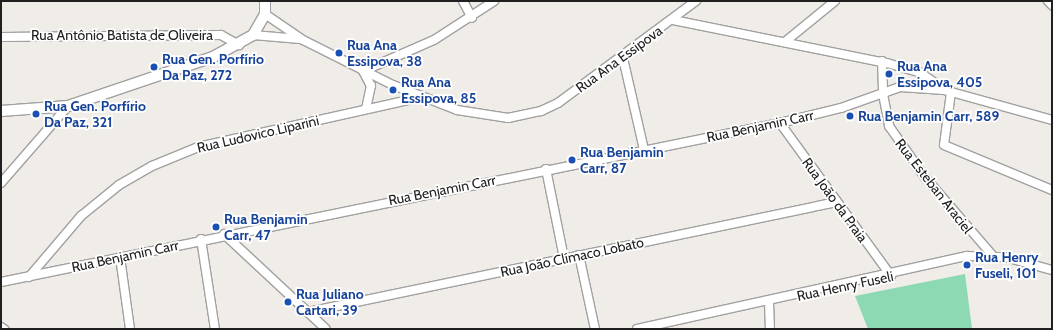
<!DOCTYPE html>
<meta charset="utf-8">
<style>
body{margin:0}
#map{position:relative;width:1053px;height:330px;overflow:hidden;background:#f0ece8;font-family:Cabin,sans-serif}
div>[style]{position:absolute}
.pitch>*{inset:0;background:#8cd9b4}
.roads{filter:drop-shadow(1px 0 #a1a1a1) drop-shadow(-1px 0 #a1a1a1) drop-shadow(0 1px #a1a1a1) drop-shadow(0 -1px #a1a1a1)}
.minor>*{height:8px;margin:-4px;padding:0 4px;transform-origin:4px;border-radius:4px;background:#fff}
.tertiary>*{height:10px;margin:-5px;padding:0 5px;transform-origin:5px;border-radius:5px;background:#fff}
.dots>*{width:11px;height:11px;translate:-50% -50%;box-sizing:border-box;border:2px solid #fff;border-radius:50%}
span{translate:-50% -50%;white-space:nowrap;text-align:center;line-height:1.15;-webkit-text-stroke:3.5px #fff;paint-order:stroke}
.street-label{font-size:14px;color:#202020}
.transit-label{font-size:14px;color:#164399;font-weight:700}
.left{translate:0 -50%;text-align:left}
.frame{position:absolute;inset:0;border:2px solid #202020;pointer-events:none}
</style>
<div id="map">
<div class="pitch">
<i style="clip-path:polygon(965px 274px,972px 329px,868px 329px,855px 296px)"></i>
</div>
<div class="roads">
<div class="minor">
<i style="left:463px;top:1px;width:19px;rotate:62deg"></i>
<i style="left:1048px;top:1px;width:6px;rotate:45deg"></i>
<i style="left:265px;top:14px;width:46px;rotate:34.4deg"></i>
<i style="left:303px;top:40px;width:101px;rotate:26.6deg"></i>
<i style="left:393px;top:85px;width:69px;rotate:21.3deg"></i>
<i style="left:457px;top:110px;width:52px;rotate:8.9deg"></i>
<i style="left:508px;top:118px;width:34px;rotate:-12deg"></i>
<i style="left:541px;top:111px;width:19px;rotate:-25deg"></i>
<i style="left:558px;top:103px;width:172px;rotate:-36.5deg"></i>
<i style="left:673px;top:20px;width:218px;rotate:11.4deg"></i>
<i style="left:887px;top:63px;width:35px;rotate:16deg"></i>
<i style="left:921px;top:73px;width:29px;rotate:36deg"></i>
<i style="left:253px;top:35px;width:47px;rotate:4.9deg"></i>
<i style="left:1px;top:37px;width:220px;rotate:-0.5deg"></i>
<i style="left:221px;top:35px;width:21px;rotate:29deg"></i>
<i style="left:786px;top:41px;width:63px;rotate:-39.2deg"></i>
<i style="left:623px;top:58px;width:94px;rotate:77.1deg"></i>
<i style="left:882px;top:61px;width:33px;rotate:88deg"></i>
<i style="left:883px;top:94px;width:33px;rotate:79deg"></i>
<i style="left:889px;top:126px;width:61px;rotate:55deg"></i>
<i style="left:924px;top:176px;width:106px;rotate:49.2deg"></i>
<i style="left:951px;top:92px;width:53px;rotate:97.5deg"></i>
<i style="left:944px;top:145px;width:117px;rotate:22.6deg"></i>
<i style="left:366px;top:109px;width:24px;rotate:-78deg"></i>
<i style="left:371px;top:86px;width:17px;rotate:-118deg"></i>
<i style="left:363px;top:71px;width:77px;rotate:-23.6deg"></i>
<i style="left:434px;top:40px;width:72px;rotate:-33deg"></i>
<i style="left:780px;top:123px;width:189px;rotate:54deg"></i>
<i style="left:546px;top:169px;width:91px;rotate:78.6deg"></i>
<i style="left:1px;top:183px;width:102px;rotate:-49deg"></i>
<i style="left:224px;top:234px;width:139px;rotate:43deg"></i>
<i style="left:201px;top:239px;width:91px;rotate:81.2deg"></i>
<i style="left:579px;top:255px;width:76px;rotate:77.8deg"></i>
<i style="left:120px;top:257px;width:73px;rotate:82.1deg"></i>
<i style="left:29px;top:277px;width:80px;rotate:-49.6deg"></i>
<i style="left:81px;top:216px;width:49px;rotate:-39.2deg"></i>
<i style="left:119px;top:185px;width:38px;rotate:-30deg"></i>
<i style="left:152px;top:166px;width:50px;rotate:-22.4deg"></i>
<i style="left:198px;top:147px;width:229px;rotate:-12.6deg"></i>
<i style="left:1px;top:282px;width:795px;rotate:-11.54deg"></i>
<i style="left:780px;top:123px;width:63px;rotate:-13.8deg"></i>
<i style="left:841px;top:108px;width:63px;rotate:-19.6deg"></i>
<i style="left:900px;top:87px;width:44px;rotate:3.9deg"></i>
<i style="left:944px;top:90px;width:112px;rotate:15.5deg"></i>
<i style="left:769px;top:302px;width:27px;rotate:88deg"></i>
<i style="left:308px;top:312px;width:540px;rotate:-11.75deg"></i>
<i style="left:1px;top:327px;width:4px;rotate:34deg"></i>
<i style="left:637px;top:329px;width:338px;rotate:-12.5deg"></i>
<i style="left:967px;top:256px;width:38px;rotate:2deg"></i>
<i style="left:1005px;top:257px;width:49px;rotate:15.5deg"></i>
</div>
<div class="tertiary">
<i style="left:1px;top:111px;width:67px;rotate:-4.3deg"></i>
<i style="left:68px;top:106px;width:153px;rotate:-18.7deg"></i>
<i style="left:213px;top:57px;width:46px;rotate:-28.8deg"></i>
<i style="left:253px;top:35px;width:24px;rotate:-60deg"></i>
<i style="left:265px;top:14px;width:13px;rotate:-90deg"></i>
</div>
</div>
<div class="dots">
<i style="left:339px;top:53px;background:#1a4fb4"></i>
<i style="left:154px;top:67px;background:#1a4fb4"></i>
<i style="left:889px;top:74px;background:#1a4fb4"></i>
<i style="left:393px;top:90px;background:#1a4fb4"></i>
<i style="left:36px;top:114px;background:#1a4fb4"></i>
<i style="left:850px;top:116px;background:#1a4fb4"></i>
<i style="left:572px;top:160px;background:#1a4fb4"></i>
<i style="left:216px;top:227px;background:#1a4fb4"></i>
<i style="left:967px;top:265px;background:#1a4fb4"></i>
<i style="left:288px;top:302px;background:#1a4fb4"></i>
</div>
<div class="street-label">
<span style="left:122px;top:35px">Rua Antônio Batista de Oliveira</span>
<span style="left:619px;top:59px;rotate:-36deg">Rua Ana Essipova</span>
<span style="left:760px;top:126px;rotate:-12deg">Rua Benjamin Carr</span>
<span style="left:258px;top:134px;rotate:-13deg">Rua Ludovico Liparini</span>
<span style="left:934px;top:186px;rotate:52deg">Rua Esteban Araciel</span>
<span style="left:442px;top:190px;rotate:-11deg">Rua Benjamin Carr</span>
<span style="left:835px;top:200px;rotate:54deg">Rua João da Praia</span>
<span style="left:125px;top:256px;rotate:-12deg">Rua Benjamin Carr</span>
<span style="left:572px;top:257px;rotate:-12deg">Rua João Clímaco Lobato</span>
<span style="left:845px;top:286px;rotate:-12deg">Rua Henry Fuseli</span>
</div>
<div class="transit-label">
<span class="left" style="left:347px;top:53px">Rua Ana<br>Essipova, 38</span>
<span class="left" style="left:162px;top:67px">Rua Gen. Porfírio<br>Da Paz, 272</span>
<span class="left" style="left:897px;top:74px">Rua Ana<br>Essipova, 405</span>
<span class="left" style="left:401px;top:90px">Rua Ana<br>Essipova, 85</span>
<span class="left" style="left:44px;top:114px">Rua Gen. Porfírio<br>Da Paz, 321</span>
<span class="left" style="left:858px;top:116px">Rua Benjamin Carr, 589</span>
<span class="left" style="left:580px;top:160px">Rua Benjamin<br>Carr, 87</span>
<span class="left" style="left:224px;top:227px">Rua Benjamin<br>Carr, 47</span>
<span class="left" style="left:975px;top:265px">Rua Henry<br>Fuseli, 101</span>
<span class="left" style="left:296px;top:302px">Rua Juliano<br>Cartari, 39</span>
</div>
<div class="frame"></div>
</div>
